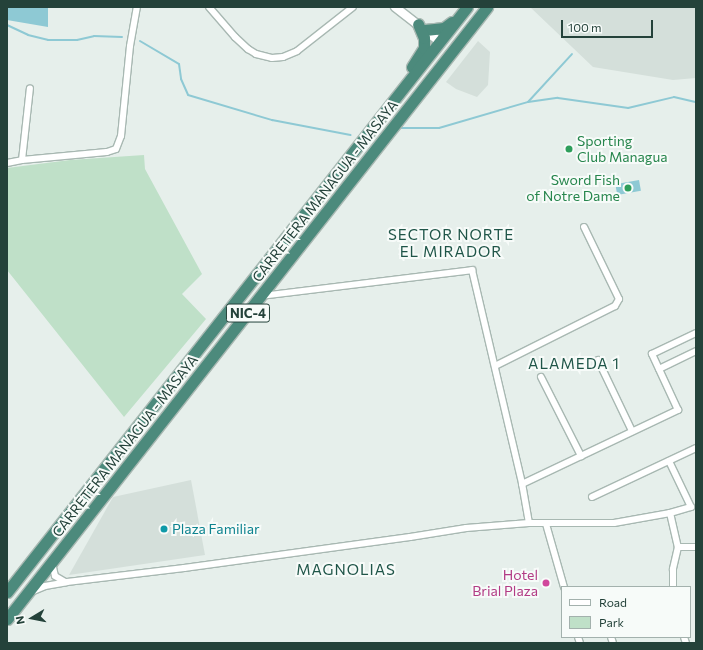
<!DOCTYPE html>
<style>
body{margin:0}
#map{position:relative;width:703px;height:650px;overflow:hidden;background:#e6efeb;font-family:Commissioner,sans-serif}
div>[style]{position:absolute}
.built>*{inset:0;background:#d4dfda}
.green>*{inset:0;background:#bfe0c8}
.water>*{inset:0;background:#8ec9d4;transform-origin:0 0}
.stream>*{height:2px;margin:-1px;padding:0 1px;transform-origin:1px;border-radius:1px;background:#8ec9d4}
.roads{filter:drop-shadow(1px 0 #a8b8b2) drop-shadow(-1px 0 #a8b8b2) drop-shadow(0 1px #a8b8b2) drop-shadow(0 -1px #a8b8b2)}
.minor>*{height:6px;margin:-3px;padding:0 3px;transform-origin:3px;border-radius:3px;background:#fff}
.tertiary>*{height:8px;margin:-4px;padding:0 4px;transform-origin:4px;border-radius:4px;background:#fff}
.trunk>*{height:11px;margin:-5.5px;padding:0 5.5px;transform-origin:5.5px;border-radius:5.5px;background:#4c8a7c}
.dots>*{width:11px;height:11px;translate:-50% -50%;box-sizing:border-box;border:2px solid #f7fbf9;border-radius:50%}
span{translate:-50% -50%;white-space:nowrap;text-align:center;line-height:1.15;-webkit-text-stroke:4px #f7fbf9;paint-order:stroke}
.shield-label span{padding:1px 3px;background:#f7fbf9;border:1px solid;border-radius:3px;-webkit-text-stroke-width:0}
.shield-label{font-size:13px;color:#24423a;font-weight:700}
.leisure-label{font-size:14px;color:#27864d}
.left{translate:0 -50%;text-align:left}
.right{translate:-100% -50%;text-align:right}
.street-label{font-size:14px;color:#24423a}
.culture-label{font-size:14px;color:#0d838f}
.hotel-label{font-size:14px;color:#b23c85}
.neighbourhood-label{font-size:15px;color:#1f5548;letter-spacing:1px}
.frame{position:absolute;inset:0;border:8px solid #24423a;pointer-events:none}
.legend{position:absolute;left:561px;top:586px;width:130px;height:52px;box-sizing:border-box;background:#f7fbf9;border:1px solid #a3b1ad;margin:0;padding:5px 7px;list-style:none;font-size:12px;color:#24423a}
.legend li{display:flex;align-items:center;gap:8px;height:20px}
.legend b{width:20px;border:1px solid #a3b1ad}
.north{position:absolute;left:12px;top:598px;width:40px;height:40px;-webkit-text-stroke:3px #f7fbf9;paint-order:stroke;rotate:260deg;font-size:11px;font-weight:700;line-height:16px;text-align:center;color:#24423a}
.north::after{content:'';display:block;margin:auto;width:14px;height:18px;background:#24423a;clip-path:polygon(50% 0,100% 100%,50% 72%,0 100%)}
.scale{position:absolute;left:561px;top:20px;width:92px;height:18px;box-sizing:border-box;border:2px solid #24423a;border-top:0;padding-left:5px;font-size:12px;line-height:14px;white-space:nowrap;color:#24423a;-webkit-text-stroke:3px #f7fbf9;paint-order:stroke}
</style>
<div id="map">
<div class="built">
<i style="clip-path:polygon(530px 7px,696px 7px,696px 78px,673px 80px,593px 67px)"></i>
<i style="clip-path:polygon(478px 41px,490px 52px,488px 85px,477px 97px,456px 89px,446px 82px)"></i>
<i style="clip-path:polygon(191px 480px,205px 555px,69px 575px,113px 497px)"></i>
</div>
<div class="green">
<i style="clip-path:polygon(144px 155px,145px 169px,202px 274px,182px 294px,206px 319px,124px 417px,7px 270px,7px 168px,70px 160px)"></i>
</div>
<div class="water">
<i style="clip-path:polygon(7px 7px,48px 7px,48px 27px,7px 20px)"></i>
<i style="left:639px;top:180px;width:11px;height:24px;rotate:80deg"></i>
</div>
<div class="stream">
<i style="left:7px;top:25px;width:23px;rotate:25deg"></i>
<i style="left:28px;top:35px;width:21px;rotate:14deg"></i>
<i style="left:48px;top:40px;width:29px"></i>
<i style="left:77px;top:40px;width:17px;rotate:-13deg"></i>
<i style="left:94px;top:36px;width:28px;rotate:2deg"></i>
<i style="left:140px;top:41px;width:45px;rotate:30.5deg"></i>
<i style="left:179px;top:64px;width:15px;rotate:82deg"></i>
<i style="left:181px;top:79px;width:17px;rotate:66deg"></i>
<i style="left:188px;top:95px;width:88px;rotate:16.6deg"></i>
<i style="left:272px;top:120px;width:80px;rotate:10.8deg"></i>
<i style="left:528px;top:102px;width:30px;rotate:-8deg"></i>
<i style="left:558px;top:98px;width:71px;rotate:8.1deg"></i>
<i style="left:628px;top:108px;width:47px;rotate:-13.4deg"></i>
<i style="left:674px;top:97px;width:23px;rotate:13deg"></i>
<i style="left:401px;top:128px;width:38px"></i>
<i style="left:439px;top:128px;width:93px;rotate:-16.3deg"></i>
<i style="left:528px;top:102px;width:65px;rotate:-47.5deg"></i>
</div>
<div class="roads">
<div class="minor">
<i style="left:209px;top:7px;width:40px;rotate:49deg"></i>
<i style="left:235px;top:37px;width:18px;rotate:43deg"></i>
<i style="left:248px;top:49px;width:9px;rotate:32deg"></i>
<i style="left:256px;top:54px;width:16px;rotate:14deg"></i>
<i style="left:272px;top:58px;width:11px;rotate:-5deg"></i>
<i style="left:283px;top:57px;width:15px;rotate:-23deg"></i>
<i style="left:297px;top:51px;width:71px;rotate:-38.2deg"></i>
<i style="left:22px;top:160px;width:72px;rotate:-83.7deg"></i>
<i style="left:7px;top:163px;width:15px;rotate:-11deg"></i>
<i style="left:22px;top:160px;width:85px;rotate:-5.4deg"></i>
<i style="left:107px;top:152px;width:9px;rotate:-18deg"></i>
<i style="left:116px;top:149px;width:14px;rotate:-69deg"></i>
<i style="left:121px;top:136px;width:90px;rotate:-84.3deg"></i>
<i style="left:130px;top:46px;width:40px;rotate:-80deg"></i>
<i style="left:261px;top:296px;width:213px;rotate:-7deg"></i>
<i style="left:472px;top:270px;width:220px;rotate:76.8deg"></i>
<i style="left:598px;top:360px;width:79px;rotate:64.4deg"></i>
<i style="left:495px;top:366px;width:134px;rotate:-26.6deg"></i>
<i style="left:615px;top:306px;width:8px;rotate:-60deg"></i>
<i style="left:619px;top:299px;width:80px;rotate:-115.9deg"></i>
<i style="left:659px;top:369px;width:41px;rotate:-25.9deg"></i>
<i style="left:541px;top:377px;width:89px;rotate:63.1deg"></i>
<i style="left:592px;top:497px;width:115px;rotate:-25.2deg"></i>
<i style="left:670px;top:513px;width:35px;rotate:77deg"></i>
<i style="left:678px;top:547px;width:23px;rotate:103deg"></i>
<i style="left:673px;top:569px;width:18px;rotate:90deg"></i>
<i style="left:529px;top:523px;width:40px;rotate:-100deg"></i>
<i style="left:522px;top:484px;width:173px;rotate:-25.4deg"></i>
<i style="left:678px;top:410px;width:62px;rotate:-114.9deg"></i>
<i style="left:652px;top:354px;width:49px;rotate:-25.5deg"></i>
<i style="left:546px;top:524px;width:66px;rotate:74.1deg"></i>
<i style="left:678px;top:547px;width:18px"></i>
<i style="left:52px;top:563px;width:13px;rotate:77deg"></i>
<i style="left:55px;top:576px;width:12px;rotate:31deg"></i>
<i style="left:31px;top:592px;width:15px;rotate:-23deg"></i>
<i style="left:45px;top:586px;width:22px;rotate:-10deg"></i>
<i style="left:67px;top:582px;width:118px;rotate:-6.8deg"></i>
<i style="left:184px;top:568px;width:228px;rotate:-7.8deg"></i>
<i style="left:410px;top:537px;width:57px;rotate:-9.1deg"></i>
<i style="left:466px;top:528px;width:63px;rotate:-4.5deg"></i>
<i style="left:529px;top:523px;width:85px"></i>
<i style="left:614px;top:523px;width:57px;rotate:-10.1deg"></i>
<i style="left:670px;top:513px;width:22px;rotate:-16deg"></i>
<i style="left:691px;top:507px;width:51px;rotate:-115.6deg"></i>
<i style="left:578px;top:637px;width:6px;rotate:72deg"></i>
<i style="left:611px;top:637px;width:6px;rotate:72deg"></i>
<i style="left:684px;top:637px;width:6px;rotate:72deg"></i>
</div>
<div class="tertiary">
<i style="left:395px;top:7px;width:57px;rotate:37.9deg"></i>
</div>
<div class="trunk">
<i style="left:425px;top:30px;width:19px;rotate:-6deg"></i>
<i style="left:444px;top:28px;width:10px;rotate:-37deg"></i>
<i style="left:412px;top:67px;width:22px;rotate:-58deg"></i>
<i style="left:424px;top:48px;width:10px;rotate:-90deg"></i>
<i style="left:424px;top:38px;width:15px;rotate:-113deg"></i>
<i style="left:7px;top:592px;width:744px;rotate:-51.82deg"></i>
<i style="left:7px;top:619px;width:778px;rotate:-51.89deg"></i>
</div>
</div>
<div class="dots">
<i style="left:569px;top:149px;background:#2e9e5b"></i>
<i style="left:628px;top:188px;background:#2e9e5b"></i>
<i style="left:164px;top:529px;background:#0f9aa8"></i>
<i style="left:546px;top:583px;background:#d1479c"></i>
</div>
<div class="shield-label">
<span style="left:248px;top:313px">NIC-4</span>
</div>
<div class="leisure-label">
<span class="left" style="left:577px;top:149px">Sporting<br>Club Managua</span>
<span class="right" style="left:620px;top:188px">Sword Fish<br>of Notre Dame</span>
</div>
<div class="street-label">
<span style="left:325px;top:191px;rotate:-52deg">CARRETERA MANAGUA - MASAYA</span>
<span style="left:125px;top:446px;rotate:-52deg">CARRETERA MANAGUA - MASAYA</span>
</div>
<div class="culture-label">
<span class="left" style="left:172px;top:529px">Plaza Familiar</span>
</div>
<div class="hotel-label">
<span class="right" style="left:538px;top:583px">Hotel<br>Brial Plaza</span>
</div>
<div class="neighbourhood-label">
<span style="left:451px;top:243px">SECTOR NORTE<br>EL MIRADOR</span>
<span style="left:574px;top:364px">ALAMEDA 1</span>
<span style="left:346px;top:570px">MAGNOLIAS</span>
</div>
<div class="frame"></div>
<ul class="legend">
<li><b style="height:5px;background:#fff"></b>Road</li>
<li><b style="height:11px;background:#bfe0c8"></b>Park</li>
</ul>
<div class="north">N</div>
<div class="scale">100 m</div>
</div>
